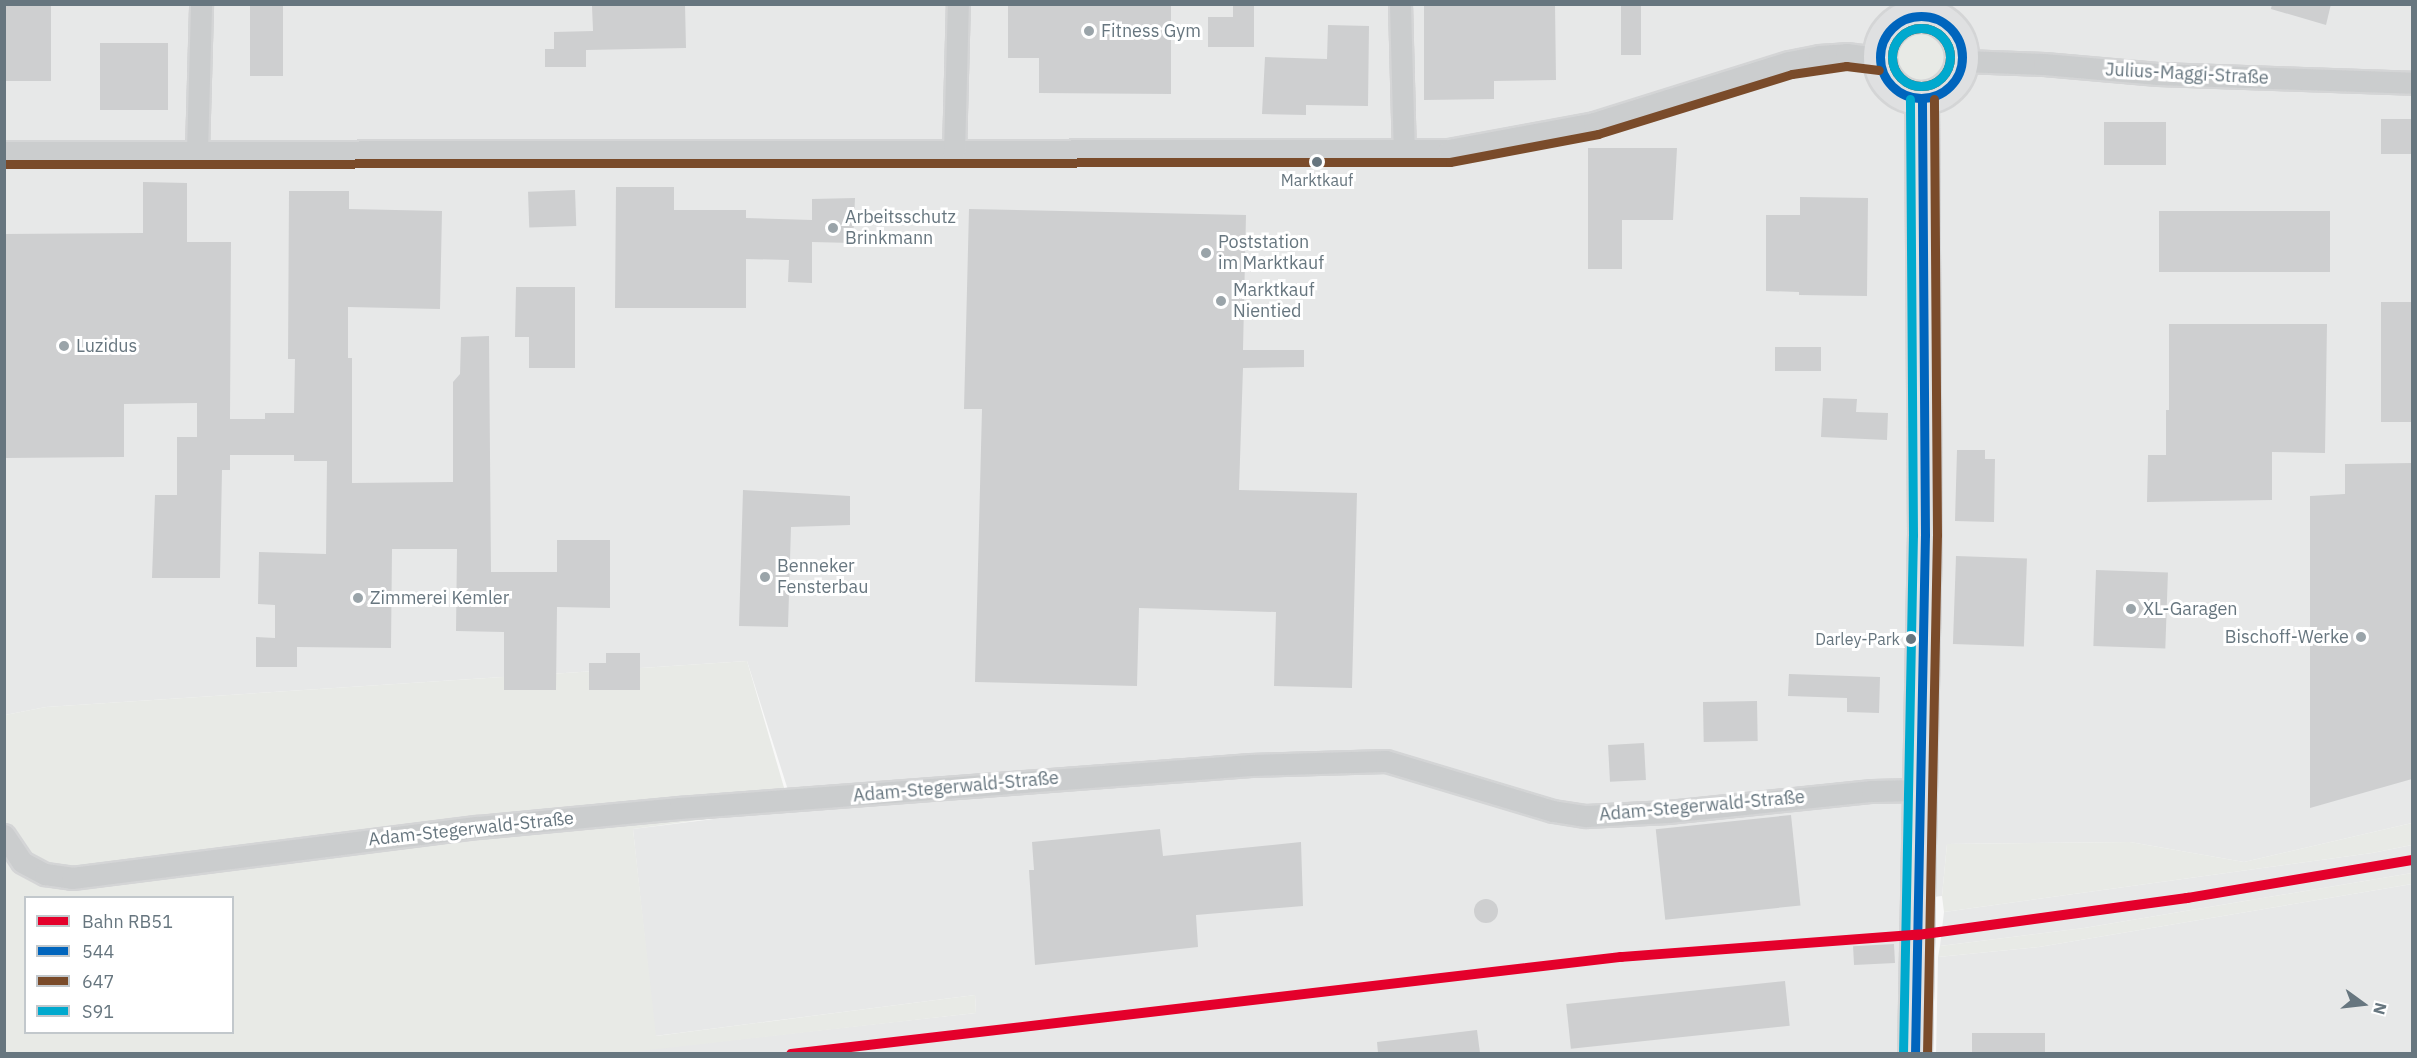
<!DOCTYPE html>
<meta charset="utf-8">
<style>
body{margin:0}
#map{position:relative;width:2417px;height:1058px;overflow:hidden;background:#f8f8f8;font-family:"IBM Plex Sans",sans-serif}
div>[style]{position:absolute}
.built>*{inset:0;background:#e7e8e8}
.green>*{inset:0;background:#e8eae6}
.round{border-radius:50%}
.building>*{inset:0;background:#cecfd0;transform-origin:0 0}
.roads{filter:drop-shadow(2px 0 #d4d5d6) drop-shadow(-2px 0 #d4d5d6) drop-shadow(0 2px #d4d5d6) drop-shadow(0 -2px #d4d5d6)}
.minor>*{height:21px;margin:-10.5px;padding:0 10.5px;transform-origin:10.5px;border-radius:10.5px;background:#cbcdce}
.primary>*{height:32px;margin:-16px;padding:0 16px;transform-origin:16px;border-radius:16px;background:#dfe0e1}
.primary>.ring{margin:-16px;padding:0;box-sizing:content-box;background:none;border:32px solid #dfe0e1;border-radius:50%}
.bus-1>*{height:9px;margin:-4.5px;padding:0 4.5px;transform-origin:4.5px;border-radius:4.5px;background:#0065bd}
.bus-1>.ring{margin:-4.5px;padding:0;box-sizing:content-box;background:none;border:9px solid #0065bd;border-radius:50%}
.bus-2>*{height:9px;margin:-4.5px;padding:0 4.5px;transform-origin:4.5px;border-radius:4.5px;background:#7a4b2a}
.bus-2>.ring{margin:-4.5px;padding:0;box-sizing:content-box;background:none;border:9px solid #7a4b2a;border-radius:50%}
.bus-3>*{height:9px;margin:-4.5px;padding:0 4.5px;transform-origin:4.5px;border-radius:4.5px;background:#00a9ce}
.bus-3>.ring{margin:-4.5px;padding:0;box-sizing:content-box;background:none;border:9px solid #00a9ce;border-radius:50%}
.rail-1>*{height:10px;margin:-5px;padding:0 5px;transform-origin:5px;border-radius:5px;background:#e4002b}
.dots>*{width:16px;height:16px;translate:-50% -50%;box-sizing:border-box;border:3px solid #fff;border-radius:50%}
span{translate:-50% -50%;white-space:nowrap;text-align:center;line-height:1.15;-webkit-text-stroke:6px #fff;paint-order:stroke}
.bus-label{font-size:16px;color:#67767f}
.right{translate:-100% -50%;text-align:right}
.poi-label{font-size:18px;color:#67767f}
.left{translate:0 -50%;text-align:left}
.street-label{font-size:18px;color:#67767f}
.frame{position:absolute;inset:0;border:6px solid #67767f;pointer-events:none}
.legend{position:absolute;left:24px;top:896px;width:210px;height:138px;box-sizing:border-box;background:#fff;border:2px solid #c2c8cc;margin:0;padding:8px 10px;list-style:none;font-size:18px;color:#67767f}
.legend li{display:flex;align-items:center;gap:12px;height:30px}
.legend b{width:30px;border:2px solid #c2c8cc}
.north{position:absolute;left:2333px;top:974px;width:60px;height:60px;-webkit-text-stroke:4px #fff;paint-order:stroke;rotate:105deg;font-size:16px;font-weight:700;line-height:24px;text-align:center;color:#67767f}
.north::after{content:'';display:block;margin:auto;width:21px;height:27px;background:#67767f;clip-path:polygon(50% 0,100% 100%,50% 72%,0 100%)}
</style>
<div id="map">
<div class="built">
<i style="clip-path:polygon(5px 5px,2412px 5px,2412px 823px,2244px 862px,2130px 842px,1947px 844px,1942px 896px,1905px 900px,1909px 1053px,614px 1053px,976px 1013px,975px 995px,655px 1036px,633px 829px,794px 809px,747px 661px,46px 707px,5px 715px)"></i>
<i style="clip-path:polygon(2412px 845px,2412px 873px,2084px 928px,1940px 946px,1944px 912px,2372px 853px)"></i>
<i style="clip-path:polygon(2412px 884px,2412px 1053px,1936px 1054px,1938px 957px,2039px 947px)"></i>
</div>
<div class="green">
<i class="round" style="left:1897px;top:33px;width:52px;height:52px"></i>
<i style="clip-path:polygon(evenodd,747px 661px,790px 808px,633px 829px,656px 1036px,975px 995px,976px 1013px,614px 1054px,5px 1054px,5px 715px,46px 707px,747px 661px,26px 898px,232px 898px,232px 1032px,26px 1032px,26px 898px)"></i>
<i style="clip-path:polygon(2412px 823px,2412px 845px,2372px 853px,1944px 912px,1942px 896px,1947px 844px,2130px 842px,2244px 862px)"></i>
<i style="clip-path:polygon(2412px 873px,2412px 884px,2039px 947px,1938px 957px,1940px 946px,2084px 928px)"></i>
</div>
<div class="building">
<i style="left:4px;top:4px;width:47px;height:77px"></i>
<i style="left:250px;top:4px;width:33px;height:72px"></i>
<i style="clip-path:polygon(685px 4px,686px 48px,586px 50px,586px 67px,545px 67px,545px 49px,554px 49px,554px 32px,593px 31px,592px 6px)"></i>
<i style="clip-path:polygon(1008px 4px,1171px 4px,1171px 94px,1039px 93px,1039px 58px,1008px 58px)"></i>
<i style="clip-path:polygon(1233px 4px,1254px 4px,1254px 47px,1208px 47px,1208px 17px,1233px 17px)"></i>
<i style="clip-path:polygon(1424px 4px,1555px 4px,1556px 80px,1494px 81px,1494px 99px,1424px 100px)"></i>
<i style="left:1621px;top:4px;width:20px;height:51px"></i>
<i style="clip-path:polygon(2272px 4px,2331px 4px,2326px 25px,2271px 9px)"></i>
<i style="clip-path:polygon(1328px 25px,1369px 26px,1368px 106px,1306px 105px,1306px 115px,1262px 114px,1265px 57px,1327px 59px)"></i>
<i style="left:100px;top:43px;width:68px;height:67px"></i>
<i style="left:2381px;top:119px;width:31px;height:35px"></i>
<i style="left:2104px;top:122px;width:62px;height:43px"></i>
<i style="clip-path:polygon(1588px 148px,1677px 148px,1673px 220px,1622px 220px,1622px 269px,1588px 269px)"></i>
<i style="clip-path:polygon(143px 182px,187px 183px,187px 242px,231px 242px,230px 419px,265px 419px,265px 413px,294px 413px,295px 359px,288px 359px,289px 191px,349px 191px,349px 209px,442px 211px,440px 309px,348px 307px,348px 358px,352px 358px,352px 483px,453px 482px,453px 382px,460px 374px,461px 337px,489px 336px,491px 572px,557px 572px,557px 540px,610px 540px,610px 608px,557px 607px,556px 690px,504px 690px,504px 632px,456px 631px,457px 549px,392px 549px,391px 648px,297px 647px,297px 667px,256px 667px,256px 637px,275px 638px,275px 605px,258px 604px,259px 552px,326px 554px,327px 461px,294px 461px,294px 455px,230px 455px,230px 470px,222px 470px,220px 578px,152px 578px,155px 495px,177px 495px,177px 437px,197px 437px,197px 403px,124px 404px,124px 457px,4px 458px,4px 234px,143px 233px)"></i>
<i style="clip-path:polygon(616px 187px,674px 187px,674px 210px,746px 210px,746px 218px,812px 220px,812px 199px,855px 198px,853px 243px,812px 242px,812px 283px,788px 282px,789px 260px,746px 259px,746px 308px,615px 308px)"></i>
<i style="left:575px;top:190px;width:36px;height:47px;rotate:88deg"></i>
<i style="clip-path:polygon(1800px 197px,1868px 198px,1867px 296px,1799px 295px,1799px 292px,1766px 291px,1766px 215px,1800px 215px)"></i>
<i style="clip-path:polygon(969px 209px,1246px 215px,1243px 350px,1304px 350px,1304px 367px,1243px 368px,1239px 490px,1357px 493px,1352px 688px,1274px 686px,1276px 612px,1139px 608px,1137px 686px,975px 682px,982px 409px,964px 409px)"></i>
<i style="left:2159px;top:211px;width:171px;height:61px"></i>
<i style="clip-path:polygon(516px 287px,575px 287px,575px 368px,529px 368px,529px 337px,515px 337px)"></i>
<i style="left:2381px;top:302px;width:31px;height:120px"></i>
<i style="clip-path:polygon(2169px 324px,2327px 324px,2325px 453px,2272px 452px,2272px 500px,2147px 502px,2148px 455px,2166px 455px,2166px 410px,2169px 410px)"></i>
<i style="left:1821px;top:347px;width:24px;height:46px;rotate:90deg"></i>
<i style="clip-path:polygon(1823px 398px,1857px 399px,1856px 412px,1888px 413px,1887px 440px,1821px 437px)"></i>
<i style="clip-path:polygon(1957px 450px,1985px 450px,1985px 459px,1995px 459px,1994px 522px,1955px 521px)"></i>
<i style="clip-path:polygon(2412px 463px,2412px 779px,2310px 808px,2310px 496px,2345px 494px,2345px 464px)"></i>
<i style="clip-path:polygon(743px 490px,850px 496px,850px 525px,791px 527px,788px 627px,739px 626px)"></i>
<i style="left:1956px;top:556px;width:71px;height:88px;rotate:2deg"></i>
<i style="left:2096px;top:570px;width:72px;height:76px;rotate:2deg"></i>
<i style="clip-path:polygon(606px 653px,640px 653px,640px 690px,589px 690px,589px 663px,606px 663px)"></i>
<i style="clip-path:polygon(1789px 674px,1880px 677px,1879px 713px,1847px 712px,1847px 698px,1788px 696px)"></i>
<i style="left:1757px;top:701px;width:40px;height:54px;rotate:89deg"></i>
<i style="left:1644px;top:743px;width:37px;height:36px;rotate:87deg"></i>
<i style="left:1791px;top:815px;width:91px;height:136px;rotate:84deg"></i>
<i style="clip-path:polygon(1160px 829px,1163px 856px,1301px 842px,1303px 906px,1196px 915px,1198px 947px,1035px 965px,1029px 870px,1034px 870px,1032px 842px)"></i>
<i class="round" style="left:1474px;top:899px;width:24px;height:24px"></i>
<i style="left:1894px;top:944px;width:19px;height:41px;rotate:87deg"></i>
<i style="left:1785px;top:981px;width:45px;height:220px;rotate:84deg"></i>
<i style="clip-path:polygon(1477px 1030px,1480px 1053px,1378px 1053px,1377px 1042px)"></i>
<i style="left:1972px;top:1033px;width:73px;height:20px"></i>
</div>
<div class="roads">
<div class="minor">
<i style="left:1400px;top:4px;width:149px;rotate:88.5deg"></i>
<i style="left:1963px;top:61px;width:81px;rotate:2.1deg"></i>
<i style="left:2044px;top:64px;width:114px;rotate:5deg"></i>
<i style="left:2158px;top:74px;width:254px;rotate:2deg"></i>
<i style="left:197px;top:151px;width:147px;rotate:-88.4deg"></i>
<i style="left:4px;top:152px;width:1445px;rotate:-0.08deg"></i>
<i style="left:1449px;top:150px;width:147px;rotate:-10.5deg"></i>
<i style="left:1594px;top:123px;width:204px;rotate:-17.4deg"></i>
<i style="left:1789px;top:62px;width:31px;rotate:-11deg"></i>
<i style="left:1819px;top:56px;width:27px;rotate:-4deg"></i>
<i style="left:1846px;top:54px;width:34px;rotate:7deg"></i>
<i style="left:954px;top:152px;width:148px;rotate:-88.5deg"></i>
<i style="left:4px;top:835px;width:32px;rotate:56deg"></i>
<i style="left:22px;top:862px;width:26px;rotate:28deg"></i>
<i style="left:45px;top:874px;width:27px;rotate:8deg"></i>
<i style="left:72px;top:878px;width:409px;rotate:-7.2deg"></i>
<i style="left:478px;top:827px;width:202px;rotate:-5.4deg"></i>
<i style="left:679px;top:808px;width:573px;rotate:-4.31deg"></i>
<i style="left:1250px;top:765px;width:136px;rotate:-1.7deg"></i>
<i style="left:1386px;top:761px;width:174px;rotate:16.7deg"></i>
<i style="left:1553px;top:811px;width:33px;rotate:9deg"></i>
<i style="left:1586px;top:816px;width:82px;rotate:-2.8deg"></i>
<i style="left:1668px;top:812px;width:205px;rotate:-5.9deg"></i>
<i style="left:1872px;top:791px;width:48px;rotate:-1.2deg"></i>
</div>
<div class="primary">
<i class="ring" style="left:1880px;top:16px;width:50px;height:50px"></i>
<i style="left:1915px;top:1054px;width:519px;rotate:-88.9deg"></i>
<i style="left:1925px;top:535px;width:436px;rotate:-90.4deg"></i>
</div>
</div>
<div class="bus-1">
<i class="ring" style="left:1880px;top:16px;width:73px;height:73px"></i>
<i style="left:1915px;top:1054px;width:519px;rotate:-88.9deg"></i>
<i style="left:1925px;top:535px;width:436px;rotate:-90.4deg"></i>
</div>
<div class="bus-2">
<i class="ring" style="left:1892px;top:28px;width:49px;height:49px"></i>
<i style="left:4px;top:164px;width:1446px;rotate:-0.08deg"></i>
<i style="left:1450px;top:162px;width:151px;rotate:-10.7deg"></i>
<i style="left:1598px;top:134px;width:203px;rotate:-17.2deg"></i>
<i style="left:1792px;top:74px;width:55px;rotate:-8.4deg"></i>
<i style="left:1846px;top:66px;width:33px;rotate:7deg"></i>
<i style="left:1927px;top:1054px;width:519px;rotate:-88.9deg"></i>
<i style="left:1937px;top:535px;width:436px;rotate:-90.4deg"></i>
</div>
<div class="bus-3">
<i class="ring" style="left:1892px;top:28px;width:49px;height:49px"></i>
<i style="left:1903px;top:1054px;width:519px;rotate:-88.9deg"></i>
<i style="left:1913px;top:535px;width:436px;rotate:-90.4deg"></i>
</div>
<div class="rail-1">
<i style="left:791px;top:1054px;width:836px;rotate:-6.67deg"></i>
<i style="left:1621px;top:957px;width:297px;rotate:-4.3deg"></i>
<i style="left:1917px;top:935px;width:273px;rotate:-7.8deg"></i>
<i style="left:2187px;top:898px;width:228px;rotate:-9.6deg"></i>
</div>
<div class="dots">
<i style="left:1089px;top:31px;background:#9aa4a9"></i>
<i style="left:1317px;top:162px;background:#67767f"></i>
<i style="left:833px;top:228px;background:#9aa4a9"></i>
<i style="left:1206px;top:253px;background:#9aa4a9"></i>
<i style="left:1221px;top:301px;background:#9aa4a9"></i>
<i style="left:64px;top:346px;background:#9aa4a9"></i>
<i style="left:765px;top:577px;background:#9aa4a9"></i>
<i style="left:358px;top:598px;background:#9aa4a9"></i>
<i style="left:2131px;top:609px;background:#9aa4a9"></i>
<i style="left:2361px;top:637px;background:#9aa4a9"></i>
<i style="left:1911px;top:639px;background:#67767f"></i>
</div>
<div class="bus-label">
<span style="left:1317px;top:180px">Marktkauf</span>
<span class="right" style="left:1900px;top:639px">Darley-Park</span>
</div>
<div class="poi-label">
<span class="left" style="left:1101px;top:31px">Fitness Gym</span>
<span class="left" style="left:845px;top:228px">Arbeitsschutz<br>Brinkmann</span>
<span class="left" style="left:1218px;top:253px">Poststation<br>im Marktkauf</span>
<span class="left" style="left:1233px;top:301px">Marktkauf<br>Nientied</span>
<span class="left" style="left:76px;top:346px">Luzidus</span>
<span class="left" style="left:777px;top:577px">Benneker<br>Fensterbau</span>
<span class="left" style="left:370px;top:598px">Zimmerei Kemler</span>
<span class="left" style="left:2143px;top:609px">XL-Garagen</span>
<span class="right" style="left:2349px;top:637px">Bischoff-Werke</span>
</div>
<div class="street-label">
<span style="left:2187px;top:74px;rotate:3deg">Julius-Maggi-Straße</span>
<span style="left:956px;top:787px;rotate:-5deg">Adam-Stegerwald-Straße</span>
<span style="left:1702px;top:806px;rotate:-5deg">Adam-Stegerwald-Straße</span>
<span style="left:471px;top:829px;rotate:-6deg">Adam-Stegerwald-Straße</span>
</div>
<div class="frame"></div>
<ul class="legend">
<li><b style="height:8px;background:#e4002b"></b>Bahn RB51</li>
<li><b style="height:8px;background:#0065bd"></b>544</li>
<li><b style="height:8px;background:#7a4b2a"></b>647</li>
<li><b style="height:8px;background:#00a9ce"></b>S91</li>
</ul>
<div class="north">N</div>
</div>
